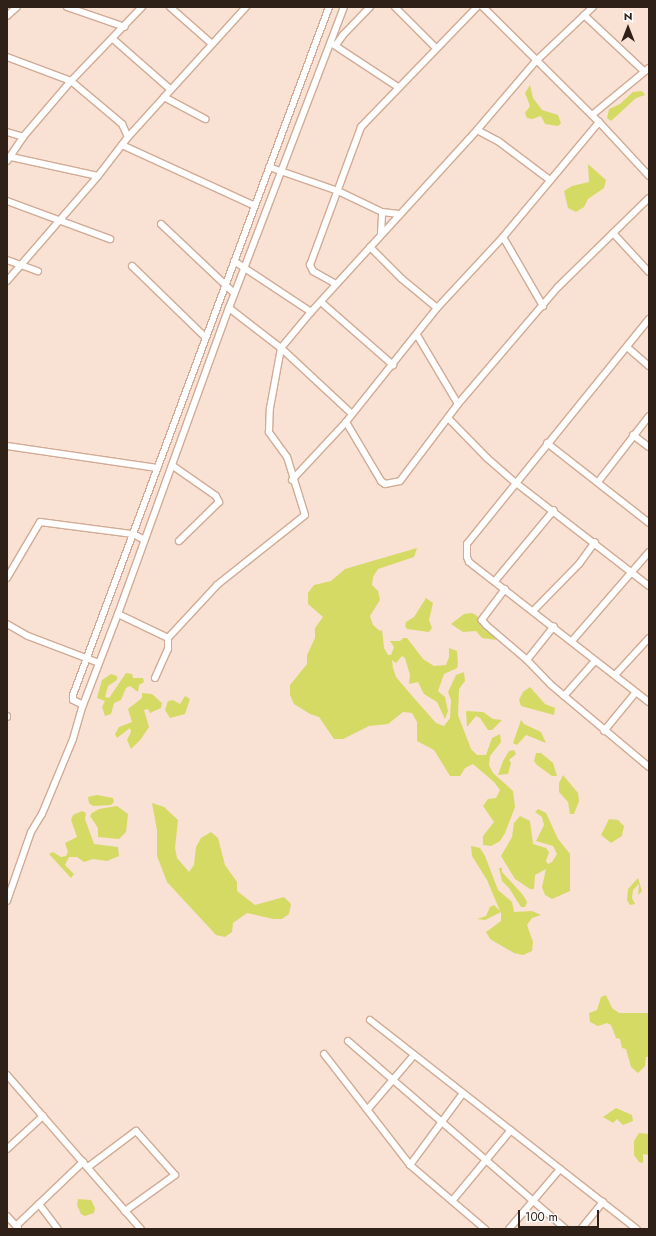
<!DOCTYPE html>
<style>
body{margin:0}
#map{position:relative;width:656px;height:1236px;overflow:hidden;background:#f9e1d4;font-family:Jost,sans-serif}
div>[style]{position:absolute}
.green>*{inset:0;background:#d5da65}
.roads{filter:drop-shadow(1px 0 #d1ab95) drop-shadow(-1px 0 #d1ab95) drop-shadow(0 1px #d1ab95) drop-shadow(0 -1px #d1ab95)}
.minor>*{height:6px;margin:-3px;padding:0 3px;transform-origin:3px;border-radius:3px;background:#fff}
span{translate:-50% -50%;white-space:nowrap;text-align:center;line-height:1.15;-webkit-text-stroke:4px #fff;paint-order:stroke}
.frame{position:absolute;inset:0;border:8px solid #2f2018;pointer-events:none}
.north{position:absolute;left:608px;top:8px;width:40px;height:40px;-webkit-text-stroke:3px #fff;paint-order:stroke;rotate:0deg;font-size:11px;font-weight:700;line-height:16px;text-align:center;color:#2f2018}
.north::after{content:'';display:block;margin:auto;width:14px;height:18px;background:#2f2018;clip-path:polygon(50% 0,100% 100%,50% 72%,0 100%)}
.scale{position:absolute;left:518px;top:1210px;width:81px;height:18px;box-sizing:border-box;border:2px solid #2f2018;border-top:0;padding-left:5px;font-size:12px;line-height:14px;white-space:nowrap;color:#2f2018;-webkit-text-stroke:3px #fff;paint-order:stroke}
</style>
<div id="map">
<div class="green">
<i style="clip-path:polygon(530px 85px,533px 98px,542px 110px,558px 115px,561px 123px,558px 126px,545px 124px,541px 116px,532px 119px,527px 118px,525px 113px,530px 106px,525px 93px)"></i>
<i style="clip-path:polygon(642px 91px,645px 95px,636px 98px,611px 121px,607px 118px,609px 109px,620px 104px,633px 92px)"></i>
<i style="clip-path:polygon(588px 164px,606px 180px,604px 188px,588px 199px,584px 207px,576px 212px,568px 208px,564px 191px,572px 186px,589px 182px)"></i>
<i style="clip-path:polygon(417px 548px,414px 557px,378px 569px,373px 577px,372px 585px,378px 591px,380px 600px,370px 616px,373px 625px,380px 631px,382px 630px,384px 648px,388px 655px,391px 655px,394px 647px,390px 641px,400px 641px,403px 638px,407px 638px,423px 659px,434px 666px,446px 665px,449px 657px,449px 648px,457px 651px,458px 664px,457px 668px,444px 674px,438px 691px,445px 697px,448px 711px,445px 719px,437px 702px,424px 694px,418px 682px,409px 684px,410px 675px,405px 658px,402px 656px,396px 663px,392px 660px,393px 668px,396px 677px,413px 697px,436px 723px,444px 726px,450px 718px,451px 700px,448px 692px,456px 675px,464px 672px,465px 681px,459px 689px,458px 715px,471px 749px,477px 755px,486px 755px,492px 738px,500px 734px,501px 742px,490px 756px,489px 765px,493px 773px,513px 791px,515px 807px,505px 833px,500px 841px,491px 846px,483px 845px,483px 836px,494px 822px,483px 806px,488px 799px,496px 798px,500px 790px,494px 782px,473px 764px,465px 768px,460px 776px,450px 776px,434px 750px,417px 741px,417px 722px,412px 713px,403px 712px,388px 724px,369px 726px,343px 739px,334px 739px,319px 717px,310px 714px,294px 704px,290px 695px,290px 685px,307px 664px,307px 655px,315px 638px,315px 628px,323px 617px,308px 604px,308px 593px,314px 585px,331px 581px,345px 569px)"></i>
<i style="clip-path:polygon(426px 598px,433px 603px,429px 620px,432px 628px,429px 632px,407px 629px,405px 626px,406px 622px,414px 617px)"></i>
<i style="clip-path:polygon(472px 613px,476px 615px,496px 640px,482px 638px,476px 631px,463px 632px,451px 624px,464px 614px)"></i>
<i style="clip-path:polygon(126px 673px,132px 674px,133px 678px,143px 678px,144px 682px,139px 685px,138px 692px,130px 686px,126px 688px,121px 700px,114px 703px,111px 714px,105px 716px,102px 707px,105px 701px,97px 698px,102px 680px,111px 674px,117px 676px,117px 680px,108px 686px,105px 697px,109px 698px)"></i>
<i style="clip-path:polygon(530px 687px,545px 704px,555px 708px,554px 715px,521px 706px,519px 700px,523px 692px)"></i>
<i style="clip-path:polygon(142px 693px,152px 694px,162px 703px,161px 708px,150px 713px,148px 709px,144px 710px,149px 727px,141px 739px,131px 749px,127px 740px,131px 732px,130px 728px,117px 738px,115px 734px,119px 727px,132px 722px,128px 709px,142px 698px)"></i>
<i style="clip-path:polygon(185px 696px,190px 699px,185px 714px,170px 718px,165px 710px,168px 701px,173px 700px,180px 704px)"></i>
<i style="clip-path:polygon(466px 711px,483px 712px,493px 719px,502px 720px,492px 730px,488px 730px,480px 718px,476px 716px,467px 727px)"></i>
<i style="clip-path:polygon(521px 720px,524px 724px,541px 732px,546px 743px,526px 735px,517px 745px,513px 743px)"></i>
<i style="clip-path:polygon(514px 750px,516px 754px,509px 760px,511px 763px,508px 774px,498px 775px,503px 761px,509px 751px)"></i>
<i style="clip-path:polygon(536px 753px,541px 753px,553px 763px,557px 776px,552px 776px,537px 765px,534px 761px)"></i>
<i style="clip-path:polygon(563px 775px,578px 793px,579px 801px,574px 814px,570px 814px,568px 802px,559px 792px,559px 783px)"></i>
<i style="clip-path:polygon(97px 795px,113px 798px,114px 802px,111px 805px,93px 806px,89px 803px,88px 797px)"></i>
<i style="clip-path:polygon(152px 803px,164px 807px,178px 820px,175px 848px,177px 858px,189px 872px,194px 865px,196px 847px,201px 838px,211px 832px,218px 838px,225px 865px,237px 882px,237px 891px,255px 905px,284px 897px,291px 904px,289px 914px,282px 919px,273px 919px,247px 913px,233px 923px,232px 932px,225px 937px,216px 935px,167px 882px,157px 856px,157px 830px)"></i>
<i style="clip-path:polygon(117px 806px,128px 814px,126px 832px,119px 839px,98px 837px,98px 828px,90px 816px,92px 813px,99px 809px)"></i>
<i style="clip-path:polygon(538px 809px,546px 813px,558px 839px,570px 854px,570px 891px,552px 899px,545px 895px,542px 887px,546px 869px,535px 875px,534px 889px,530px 889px,515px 879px,501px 856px,512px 837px,514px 823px,520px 816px,530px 821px,533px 844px,546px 848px,549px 852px,546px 861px,548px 864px,552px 862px,557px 854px,553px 846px,536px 841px,544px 825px,542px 817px,535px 812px)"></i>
<i style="clip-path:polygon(82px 811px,86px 813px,85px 819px,94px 844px,118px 847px,119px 856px,107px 861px,93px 859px,84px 862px,77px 857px,69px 857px,65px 865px,74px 874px,71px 878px,49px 854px,53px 852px,61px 857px,66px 856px,68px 852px,65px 843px,77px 837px,71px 820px,73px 815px)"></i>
<i style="clip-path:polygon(609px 819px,618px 820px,624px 826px,622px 836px,611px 843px,601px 835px)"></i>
<i style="clip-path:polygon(471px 846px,480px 848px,485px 856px,498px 890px,512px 902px,514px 912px,532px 911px,541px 915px,532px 918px,527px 925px,533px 942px,532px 951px,523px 955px,514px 953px,490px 939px,486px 932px,501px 921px,501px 912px,485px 920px,477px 919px,486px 916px,490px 907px,494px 905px,500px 911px,487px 880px,472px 856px)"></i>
<i style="clip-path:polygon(499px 868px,502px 868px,502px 872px,523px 895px,527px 902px,525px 907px,521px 907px,509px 888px,502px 881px)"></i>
<i style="clip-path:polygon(638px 878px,642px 891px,638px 895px,639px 885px,636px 883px,638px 885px,633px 890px,632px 898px,635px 904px,630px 905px,627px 900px,628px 889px)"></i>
<i style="clip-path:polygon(606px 995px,612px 1008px,619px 1013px,649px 1013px,649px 1057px,646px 1057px,645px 1066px,638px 1073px,631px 1067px,626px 1049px,622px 1048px,620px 1039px,616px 1038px,611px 1025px,607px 1023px,598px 1026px,590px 1022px,589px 1013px,597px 1010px,601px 997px)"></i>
<i style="clip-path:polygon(616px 1108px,632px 1115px,633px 1121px,623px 1125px,617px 1119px,613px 1123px,603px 1117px)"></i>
<i style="clip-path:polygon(639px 1133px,649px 1134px,649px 1155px,643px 1154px,643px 1163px,639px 1162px,634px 1155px,634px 1141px)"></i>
<i style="clip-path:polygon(78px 1199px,91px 1200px,95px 1208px,94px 1213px,85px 1216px,81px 1214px,77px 1205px)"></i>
</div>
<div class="roads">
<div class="minor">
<i style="left:67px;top:7px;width:61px;rotate:19deg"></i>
<i style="left:170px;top:7px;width:56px;rotate:41.4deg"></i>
<i style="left:395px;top:7px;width:58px;rotate:45deg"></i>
<i style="left:483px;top:7px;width:163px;rotate:44.8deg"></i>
<i style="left:599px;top:122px;width:74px;rotate:47.2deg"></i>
<i style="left:584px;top:15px;width:83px;rotate:43.1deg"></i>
<i style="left:7px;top:16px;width:13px;rotate:-42deg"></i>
<i style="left:113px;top:39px;width:77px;rotate:41.3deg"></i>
<i style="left:331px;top:43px;width:80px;rotate:33.3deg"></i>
<i style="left:336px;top:45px;width:12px;rotate:-55deg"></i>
<i style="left:343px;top:35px;width:39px;rotate:-46deg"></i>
<i style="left:7px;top:57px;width:68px;rotate:20.6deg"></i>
<i style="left:71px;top:81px;width:67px;rotate:40.1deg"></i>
<i style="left:122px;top:124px;width:14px;rotate:65deg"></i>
<i style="left:164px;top:97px;width:47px;rotate:28.2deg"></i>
<i style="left:592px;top:115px;width:74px;rotate:-39.5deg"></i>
<i style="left:477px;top:130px;width:24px;rotate:28deg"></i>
<i style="left:498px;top:141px;width:65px;rotate:36.9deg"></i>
<i style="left:7px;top:132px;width:17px;rotate:17deg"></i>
<i style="left:122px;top:145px;width:144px;rotate:24.6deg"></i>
<i style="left:11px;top:157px;width:89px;rotate:12.3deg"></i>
<i style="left:7px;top:161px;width:29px;rotate:-56deg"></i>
<i style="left:23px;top:137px;width:74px;rotate:-49.4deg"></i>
<i style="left:71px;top:81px;width:103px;rotate:-46.2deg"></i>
<i style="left:269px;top:167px;width:73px;rotate:19.2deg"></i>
<i style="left:338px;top:191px;width:49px;rotate:25.5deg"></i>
<i style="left:382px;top:212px;width:17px;rotate:7deg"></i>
<i style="left:7px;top:201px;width:110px;rotate:20.3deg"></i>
<i style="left:161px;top:224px;width:100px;rotate:43.4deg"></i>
<i style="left:613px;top:233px;width:53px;rotate:47.3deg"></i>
<i style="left:381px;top:234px;width:22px;rotate:-87deg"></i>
<i style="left:503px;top:237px;width:80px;rotate:59.9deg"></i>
<i style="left:370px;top:247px;width:45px;rotate:45deg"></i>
<i style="left:402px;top:279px;width:45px;rotate:39.6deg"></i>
<i style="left:7px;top:260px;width:33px;rotate:20deg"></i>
<i style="left:234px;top:261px;width:92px;rotate:33.5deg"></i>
<i style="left:132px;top:266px;width:102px;rotate:44.2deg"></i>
<i style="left:7px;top:281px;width:139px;rotate:-49.1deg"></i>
<i style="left:98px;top:176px;width:49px;rotate:-52.4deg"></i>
<i style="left:128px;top:137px;width:176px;rotate:-47.8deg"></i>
<i style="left:336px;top:284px;width:26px;rotate:-151deg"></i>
<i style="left:313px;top:271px;width:7px;rotate:-117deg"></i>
<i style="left:310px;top:265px;width:147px;rotate:-69.7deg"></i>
<i style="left:361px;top:127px;width:167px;rotate:-46deg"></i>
<i style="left:321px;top:302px;width:96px;rotate:41.2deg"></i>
<i style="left:229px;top:308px;width:66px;rotate:37.6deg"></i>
<i style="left:281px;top:348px;width:96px;rotate:42.9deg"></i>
<i style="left:649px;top:319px;width:289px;rotate:129deg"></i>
<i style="left:467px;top:544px;width:13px;rotate:90deg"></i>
<i style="left:467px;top:557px;width:5px;rotate:68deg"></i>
<i style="left:469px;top:562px;width:228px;rotate:37.9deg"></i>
<i style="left:417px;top:335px;width:80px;rotate:59.3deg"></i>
<i style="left:627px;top:347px;width:29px;rotate:41deg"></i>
<i style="left:449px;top:419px;width:54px;rotate:45.7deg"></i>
<i style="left:487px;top:458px;width:38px;rotate:41deg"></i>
<i style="left:516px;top:483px;width:168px;rotate:37.8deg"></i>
<i style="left:346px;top:422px;width:69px;rotate:59.3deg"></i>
<i style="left:381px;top:481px;width:5px;rotate:37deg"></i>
<i style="left:385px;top:484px;width:15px;rotate:-11deg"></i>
<i style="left:400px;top:481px;width:96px;rotate:-53deg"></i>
<i style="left:458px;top:404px;width:154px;rotate:-49.5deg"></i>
<i style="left:558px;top:287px;width:127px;rotate:-44.4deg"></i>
<i style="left:633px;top:435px;width:20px;rotate:37deg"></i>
<i style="left:547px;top:443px;width:130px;rotate:38.1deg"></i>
<i style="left:7px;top:446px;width:152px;rotate:8.3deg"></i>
<i style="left:173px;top:466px;width:52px;rotate:34.9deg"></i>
<i style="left:216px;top:496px;width:7px;rotate:63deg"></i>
<i style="left:219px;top:502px;width:56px;rotate:135.7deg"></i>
<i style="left:292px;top:480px;width:79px;rotate:-47deg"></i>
<i style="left:346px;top:422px;width:146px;rotate:-51.4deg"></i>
<i style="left:437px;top:308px;width:97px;rotate:-47.1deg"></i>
<i style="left:503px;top:237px;width:150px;rotate:-50.1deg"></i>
<i style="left:598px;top:482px;width:83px;rotate:-52.3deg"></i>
<i style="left:7px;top:578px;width:65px;rotate:-59.5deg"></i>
<i style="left:40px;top:522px;width:94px;rotate:7.4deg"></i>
<i style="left:133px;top:534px;width:11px;rotate:27deg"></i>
<i style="left:495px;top:581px;width:92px;rotate:-50.3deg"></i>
<i style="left:505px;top:589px;width:39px;rotate:127deg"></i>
<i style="left:482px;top:620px;width:6px;rotate:51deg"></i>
<i style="left:486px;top:625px;width:54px;rotate:40.5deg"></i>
<i style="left:527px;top:660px;width:33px;rotate:46deg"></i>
<i style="left:550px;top:684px;width:129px;rotate:40deg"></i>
<i style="left:534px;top:610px;width:64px;rotate:-45.6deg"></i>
<i style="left:579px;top:564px;width:27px;rotate:-54deg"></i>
<i style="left:118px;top:614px;width:55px;rotate:25.6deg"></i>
<i style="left:168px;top:638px;width:72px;rotate:-47.2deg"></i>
<i style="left:217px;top:585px;width:112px;rotate:-38.5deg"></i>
<i style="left:305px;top:515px;width:61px;rotate:-107.2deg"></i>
<i style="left:287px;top:457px;width:31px;rotate:-126deg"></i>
<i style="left:269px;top:432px;width:24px;rotate:-88deg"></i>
<i style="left:270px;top:408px;width:61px;rotate:-79.6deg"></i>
<i style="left:281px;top:348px;width:47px;rotate:-50.2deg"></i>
<i style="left:311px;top:312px;width:246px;rotate:-47.6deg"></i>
<i style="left:477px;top:130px;width:91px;rotate:-49.5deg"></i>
<i style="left:536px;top:61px;width:79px;rotate:-43.5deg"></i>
<i style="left:7px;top:624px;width:24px;rotate:30deg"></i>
<i style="left:28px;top:636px;width:76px;rotate:20.8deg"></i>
<i style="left:572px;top:641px;width:118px;rotate:-49.1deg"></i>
<i style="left:527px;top:660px;width:43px;rotate:-51.5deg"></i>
<i style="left:615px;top:675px;width:50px;rotate:-47.4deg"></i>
<i style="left:155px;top:678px;width:32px;rotate:-66deg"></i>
<i style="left:168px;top:649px;width:11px;rotate:-90deg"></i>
<i style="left:564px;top:696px;width:47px;rotate:-48.5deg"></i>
<i style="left:83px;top:705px;width:11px;rotate:-153deg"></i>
<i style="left:73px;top:700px;width:5px;rotate:-90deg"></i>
<i style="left:73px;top:695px;width:734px;rotate:-69.59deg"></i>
<i style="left:7px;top:716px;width:1px;rotate:90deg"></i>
<i style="left:604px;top:731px;width:50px;rotate:-50.6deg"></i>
<i style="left:7px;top:901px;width:73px;rotate:-70.8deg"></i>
<i style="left:31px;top:832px;width:21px;rotate:-59deg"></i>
<i style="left:42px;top:814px;width:81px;rotate:-67.5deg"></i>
<i style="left:73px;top:739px;width:35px;rotate:-74deg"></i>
<i style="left:83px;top:705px;width:97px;rotate:-69deg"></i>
<i style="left:118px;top:614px;width:326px;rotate:-70.1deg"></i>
<i style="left:229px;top:308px;width:322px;rotate:-69.1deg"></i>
<i style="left:370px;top:1020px;width:339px;rotate:38.1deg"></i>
<i style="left:348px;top:1041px;width:288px;rotate:40.8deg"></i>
<i style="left:324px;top:1054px;width:140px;rotate:52.2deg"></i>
<i style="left:410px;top:1165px;width:99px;rotate:40.5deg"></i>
<i style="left:7px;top:1075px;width:204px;rotate:49deg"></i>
<i style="left:368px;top:1109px;width:71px;rotate:-49.6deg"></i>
<i style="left:7px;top:1149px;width:49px;rotate:-42.5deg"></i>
<i style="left:410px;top:1165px;width:89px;rotate:-53.6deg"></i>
<i style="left:88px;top:1167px;width:60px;rotate:-36.9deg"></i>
<i style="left:136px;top:1131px;width:59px;rotate:48.4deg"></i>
<i style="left:175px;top:1175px;width:62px;rotate:144.2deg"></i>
<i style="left:452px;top:1201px;width:92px;rotate:-50.3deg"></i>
<i style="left:39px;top:1204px;width:31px;rotate:53deg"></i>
<i style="left:7px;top:1216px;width:16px;rotate:47deg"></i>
<i style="left:16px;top:1226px;width:93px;rotate:-43.7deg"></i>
<i style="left:509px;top:1229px;width:79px;rotate:-49.6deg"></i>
<i style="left:581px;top:1229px;width:35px;rotate:-51deg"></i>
</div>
</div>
<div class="frame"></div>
<div class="north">N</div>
<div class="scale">100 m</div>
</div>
